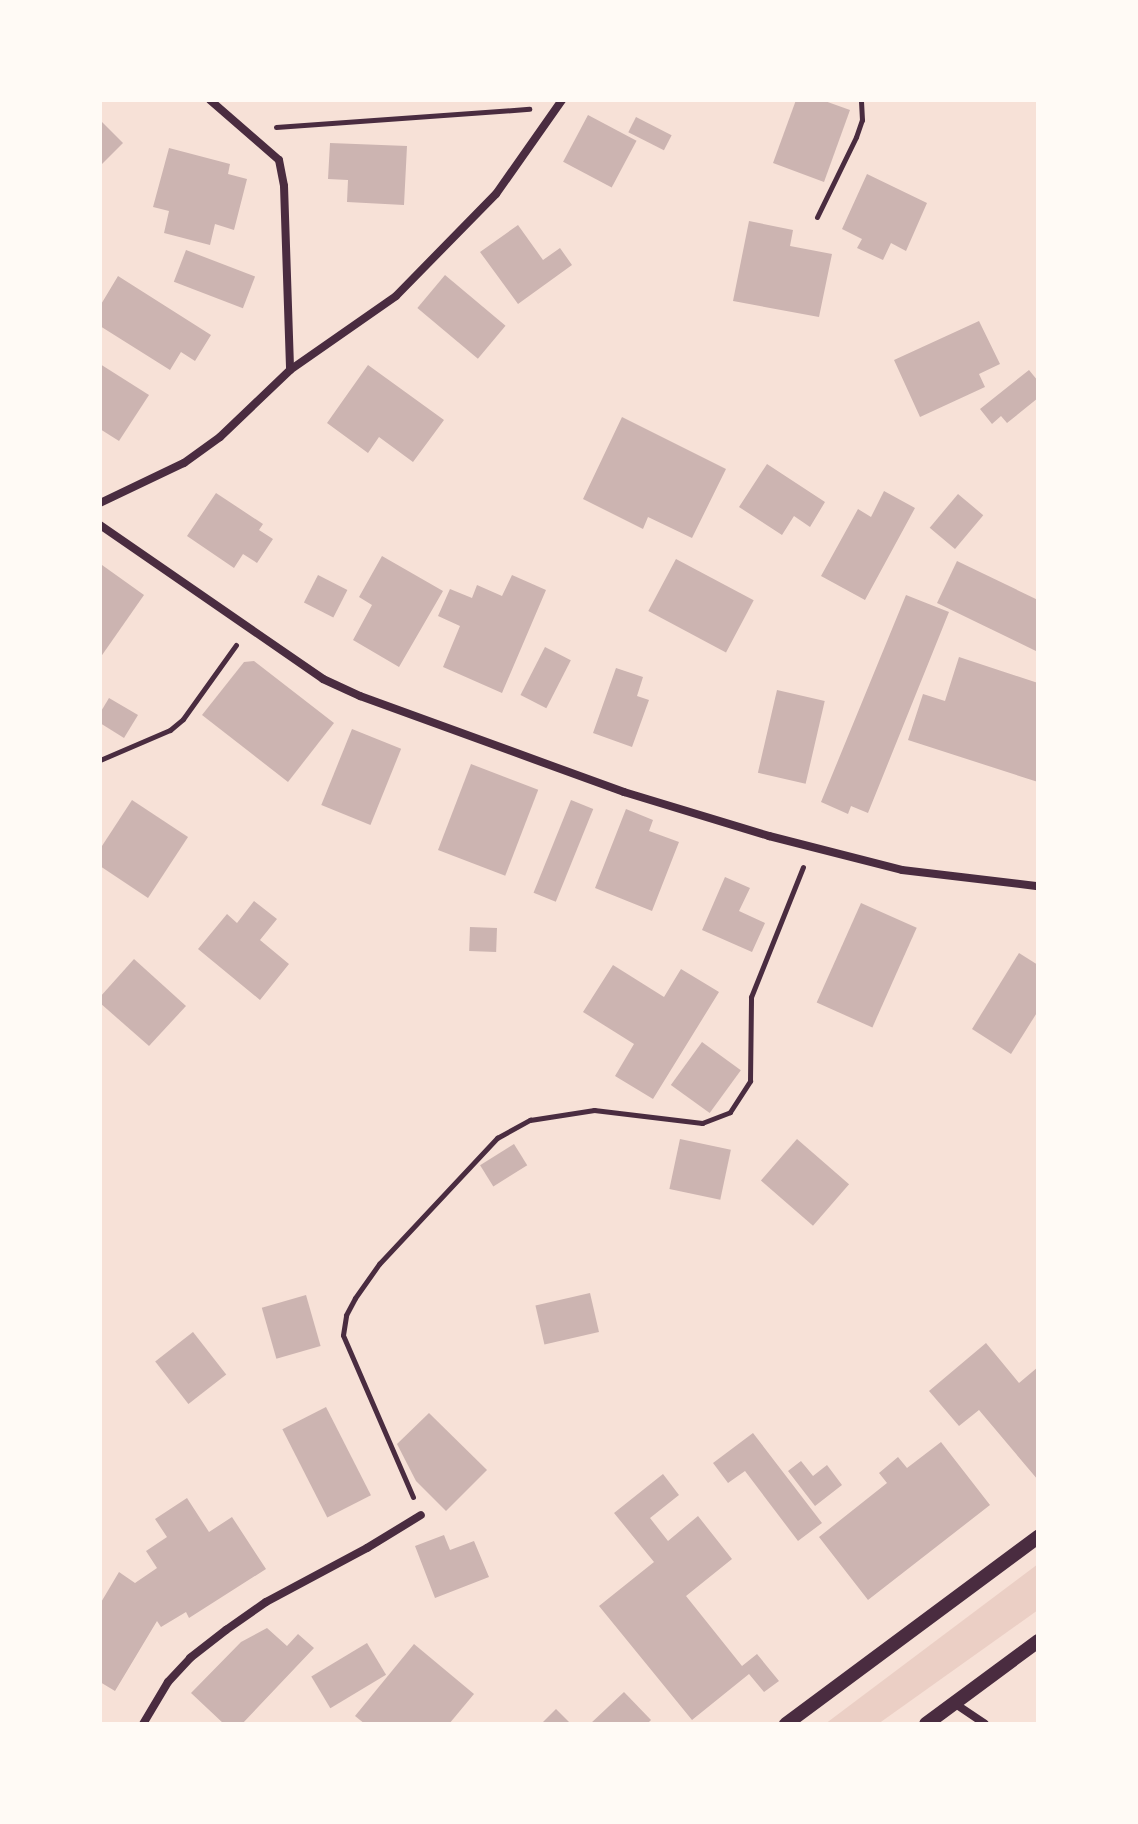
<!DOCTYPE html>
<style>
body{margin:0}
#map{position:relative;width:1138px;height:1824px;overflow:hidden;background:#f7e1d7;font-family:"DM Sans",sans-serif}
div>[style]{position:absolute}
.green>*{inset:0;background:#ebcfc5}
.building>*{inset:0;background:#ccb4b1;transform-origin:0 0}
.path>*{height:5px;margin:-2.5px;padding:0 2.5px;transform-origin:2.5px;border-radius:2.5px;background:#4a2c40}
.minor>*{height:8px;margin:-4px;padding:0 4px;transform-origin:4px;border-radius:4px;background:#4a2c40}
.tertiary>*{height:14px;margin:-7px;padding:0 7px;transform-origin:7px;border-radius:7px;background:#4a2c40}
span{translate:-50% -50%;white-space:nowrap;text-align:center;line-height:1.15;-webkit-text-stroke:6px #fffaf5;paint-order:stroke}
.frame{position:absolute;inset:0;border:102px solid #fffaf5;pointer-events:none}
</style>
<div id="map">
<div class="green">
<i style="clip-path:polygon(1038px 1564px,1038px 1610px,878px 1724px,825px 1724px)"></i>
</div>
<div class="building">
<i style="clip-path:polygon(796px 100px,822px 100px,850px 110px,824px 182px,773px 163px)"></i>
<i style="left:588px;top:115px;width:55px;height:53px;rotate:28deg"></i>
<i style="left:636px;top:117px;width:40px;height:17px;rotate:27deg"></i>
<i style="clip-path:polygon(100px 120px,123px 143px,100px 166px)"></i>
<i style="clip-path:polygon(330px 143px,407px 146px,404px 205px,347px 202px,348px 180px,328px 179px)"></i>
<i style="clip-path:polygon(169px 148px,230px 164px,228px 174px,247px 179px,234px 230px,215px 224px,210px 245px,164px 233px,169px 211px,153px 207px)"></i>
<i style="clip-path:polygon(867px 174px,927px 203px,906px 251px,891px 243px,883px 260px,857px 248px,862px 239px,842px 229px)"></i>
<i style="clip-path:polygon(749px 221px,793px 230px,790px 246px,832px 254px,819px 317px,733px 301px)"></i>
<i style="clip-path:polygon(518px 225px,543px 260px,560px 248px,572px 265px,518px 304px,480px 252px)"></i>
<i style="left:186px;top:250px;width:74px;height:34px;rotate:21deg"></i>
<i style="left:445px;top:275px;width:79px;height:43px;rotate:40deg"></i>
<i style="clip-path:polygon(118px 276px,211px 335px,195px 361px,181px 352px,170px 370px,100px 326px,100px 306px)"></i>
<i style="clip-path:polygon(979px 321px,1000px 364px,979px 374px,985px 387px,920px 417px,894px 360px)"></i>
<i style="clip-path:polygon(100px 364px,149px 395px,119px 441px,100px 429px)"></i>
<i style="clip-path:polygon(368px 365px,444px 420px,413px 462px,379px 437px,368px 453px,327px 423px)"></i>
<i style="clip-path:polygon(1029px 370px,1038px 381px,1038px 398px,1007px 423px,1001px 416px,992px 424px,980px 409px)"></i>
<i style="clip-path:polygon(622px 417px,726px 469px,692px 538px,648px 517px,643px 529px,583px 499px)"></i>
<i style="clip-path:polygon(767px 464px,825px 502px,810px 527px,794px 516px,782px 535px,739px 507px)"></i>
<i style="clip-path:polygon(884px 491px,915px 508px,865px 600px,821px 576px,858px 509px,871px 517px)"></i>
<i style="clip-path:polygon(216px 493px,263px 524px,259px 530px,273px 539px,257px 563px,243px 554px,234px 568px,187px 536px)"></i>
<i style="left:958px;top:494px;width:33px;height:44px;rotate:40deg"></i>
<i style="clip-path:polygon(382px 556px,443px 591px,399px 667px,353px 640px,372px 605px,359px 597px)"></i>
<i style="left:676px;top:559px;width:88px;height:59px;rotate:28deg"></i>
<i style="clip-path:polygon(957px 561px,1038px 600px,1038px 652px,937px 603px)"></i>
<i style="clip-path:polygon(102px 565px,144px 595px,100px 658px,100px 568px)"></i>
<i style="left:318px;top:575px;width:33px;height:31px;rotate:27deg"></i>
<i style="clip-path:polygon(512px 575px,546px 590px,502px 693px,443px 667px,460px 626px,438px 616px,450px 589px,472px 598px,477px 585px,502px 596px)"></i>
<i style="clip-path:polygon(906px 595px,949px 612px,868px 813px,851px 806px,848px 814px,821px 802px)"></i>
<i style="left:545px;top:647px;width:29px;height:54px;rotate:27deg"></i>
<i style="clip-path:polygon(959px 657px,1038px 683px,1038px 782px,908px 740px,923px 694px,945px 701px)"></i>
<i style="clip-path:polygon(254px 661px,334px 723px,288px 782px,202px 715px,244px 662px)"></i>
<i style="clip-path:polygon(616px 668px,643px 677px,637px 696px,649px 700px,632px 747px,593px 733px)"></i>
<i style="left:777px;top:690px;width:49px;height:85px;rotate:13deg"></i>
<i style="clip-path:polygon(109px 698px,138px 715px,124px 738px,100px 723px,100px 713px)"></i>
<i style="left:352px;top:729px;width:53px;height:82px;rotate:22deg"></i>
<i style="left:471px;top:764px;width:72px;height:92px;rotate:21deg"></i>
<i style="clip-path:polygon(132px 800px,188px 837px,148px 898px,100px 866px,100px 849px)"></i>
<i style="left:571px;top:800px;width:24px;height:100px;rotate:22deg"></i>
<i style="clip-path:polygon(626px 809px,653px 820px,649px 831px,679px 842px,652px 911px,595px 888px)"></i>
<i style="clip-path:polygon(725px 877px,750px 888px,739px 911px,765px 923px,752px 952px,702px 930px)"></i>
<i style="clip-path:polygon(254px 901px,277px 919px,260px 940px,289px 964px,260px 1000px,198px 949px,227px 914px,237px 923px)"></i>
<i style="left:861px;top:903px;width:61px;height:109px;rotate:24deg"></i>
<i style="left:470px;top:927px;width:27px;height:24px;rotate:2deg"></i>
<i style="clip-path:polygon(1019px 953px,1038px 965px,1038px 1011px,1011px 1054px,972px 1029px)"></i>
<i style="clip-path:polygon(134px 959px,186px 1006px,149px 1046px,100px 1003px,100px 997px)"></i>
<i style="clip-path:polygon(613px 965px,664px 997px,681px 969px,719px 992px,653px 1099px,615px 1076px,634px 1044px,583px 1012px)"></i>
<i style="left:702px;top:1042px;width:48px;height:53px;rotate:36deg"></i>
<i style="left:680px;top:1139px;width:52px;height:51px;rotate:12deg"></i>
<i style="left:797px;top:1139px;width:69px;height:55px;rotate:41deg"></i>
<i style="left:514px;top:1144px;width:25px;height:40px;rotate:58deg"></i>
<i style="left:590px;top:1293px;width:40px;height:56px;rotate:77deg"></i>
<i style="left:306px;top:1295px;width:53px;height:46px;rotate:74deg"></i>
<i style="left:193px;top:1332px;width:54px;height:48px;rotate:52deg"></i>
<i style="clip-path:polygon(986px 1343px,1019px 1383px,1038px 1367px,1038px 1480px,979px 1410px,959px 1426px,929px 1391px)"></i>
<i style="left:326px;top:1407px;width:99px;height:49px;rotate:63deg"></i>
<i style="clip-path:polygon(429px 1413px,487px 1470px,446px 1511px,416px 1481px,397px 1444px)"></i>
<i style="clip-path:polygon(753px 1433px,822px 1523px,798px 1541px,745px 1471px,728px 1483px,713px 1463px)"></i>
<i style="clip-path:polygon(941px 1442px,990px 1505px,868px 1600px,819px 1537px,887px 1483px,879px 1473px,898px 1457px,907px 1468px)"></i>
<i style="clip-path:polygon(801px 1461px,813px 1476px,827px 1465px,842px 1485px,815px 1506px,788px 1471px)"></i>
<i style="clip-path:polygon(663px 1474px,679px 1495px,650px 1518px,668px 1541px,698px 1516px,732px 1559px,686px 1596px,742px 1666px,757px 1654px,779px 1681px,764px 1692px,749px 1674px,692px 1720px,599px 1606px,654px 1562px,614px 1513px)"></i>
<i style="clip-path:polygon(187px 1498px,209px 1532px,232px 1517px,266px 1569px,189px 1618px,186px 1612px,161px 1627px,157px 1621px,115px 1691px,100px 1682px,100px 1604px,119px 1572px,135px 1583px,157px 1568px,146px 1551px,167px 1537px,155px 1519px)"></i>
<i style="clip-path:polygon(444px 1535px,450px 1550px,474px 1541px,489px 1577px,435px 1598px,415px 1546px)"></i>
<i style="clip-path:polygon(267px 1628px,287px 1646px,298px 1634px,314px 1648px,242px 1724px,224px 1724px,191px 1693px,241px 1642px)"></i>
<i style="left:367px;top:1643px;width:37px;height:65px;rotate:59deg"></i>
<i style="clip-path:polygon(414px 1644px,474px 1694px,449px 1724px,365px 1724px,355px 1716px)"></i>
<i style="clip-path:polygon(624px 1692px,651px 1720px,647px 1724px,590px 1724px)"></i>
<i style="clip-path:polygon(556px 1709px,571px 1724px,541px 1724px)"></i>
</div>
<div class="path">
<i style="left:276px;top:127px;width:254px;rotate:-4.1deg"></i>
<i style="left:817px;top:217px;width:89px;rotate:-64deg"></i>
<i style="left:856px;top:137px;width:18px;rotate:-71deg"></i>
<i style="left:862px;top:120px;width:20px;rotate:-93deg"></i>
<i style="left:100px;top:760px;width:76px;rotate:-23.2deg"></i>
<i style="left:170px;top:730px;width:17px;rotate:-40deg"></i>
<i style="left:183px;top:719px;width:91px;rotate:-54.4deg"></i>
<i style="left:413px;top:1497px;width:176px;rotate:-113.4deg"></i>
<i style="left:343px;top:1335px;width:20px;rotate:-81deg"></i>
<i style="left:346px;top:1315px;width:19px;rotate:-62deg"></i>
<i style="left:355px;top:1298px;width:42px;rotate:-54.8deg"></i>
<i style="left:379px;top:1264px;width:173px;rotate:-46.9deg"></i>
<i style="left:497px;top:1138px;width:38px;rotate:-29deg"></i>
<i style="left:530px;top:1120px;width:65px;rotate:-8.9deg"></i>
<i style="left:594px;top:1110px;width:109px;rotate:6.9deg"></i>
<i style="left:702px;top:1123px;width:30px;rotate:-21deg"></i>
<i style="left:730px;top:1112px;width:37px;rotate:-57deg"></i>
<i style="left:750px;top:1081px;width:84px;rotate:-89.3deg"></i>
<i style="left:751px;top:997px;width:140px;rotate:-68.2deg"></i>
</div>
<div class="minor">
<i style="left:210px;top:100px;width:91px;rotate:41deg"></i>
<i style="left:279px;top:160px;width:26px;rotate:79deg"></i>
<i style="left:284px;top:186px;width:184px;rotate:88.1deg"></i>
<i style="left:100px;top:503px;width:93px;rotate:-25.5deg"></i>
<i style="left:184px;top:463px;width:44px;rotate:-35.8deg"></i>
<i style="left:220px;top:437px;width:97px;rotate:-43.7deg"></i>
<i style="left:290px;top:370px;width:129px;rotate:-34.9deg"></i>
<i style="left:396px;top:296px;width:143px;rotate:-45.6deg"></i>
<i style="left:496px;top:194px;width:115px;rotate:-54.9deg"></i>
<i style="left:100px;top:525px;width:271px;rotate:34.6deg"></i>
<i style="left:323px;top:679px;width:41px;rotate:24.7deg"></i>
<i style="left:360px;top:696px;width:281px;rotate:20deg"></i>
<i style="left:624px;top:792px;width:152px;rotate:16.9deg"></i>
<i style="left:769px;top:836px;width:137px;rotate:14.3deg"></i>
<i style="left:902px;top:870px;width:135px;rotate:6.8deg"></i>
<i style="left:954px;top:1703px;width:37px;rotate:34deg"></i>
<i style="left:143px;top:1724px;width:49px;rotate:-59.2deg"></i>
<i style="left:168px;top:1682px;width:33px;rotate:-47deg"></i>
<i style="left:190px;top:1658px;width:46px;rotate:-37.9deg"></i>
<i style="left:226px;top:1630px;width:49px;rotate:-35deg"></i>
<i style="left:266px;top:1602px;width:115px;rotate:-28.1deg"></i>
<i style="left:367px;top:1548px;width:63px;rotate:-31.4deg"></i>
</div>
<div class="tertiary">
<i style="left:786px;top:1724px;width:314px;rotate:-36.6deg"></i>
<i style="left:926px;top:1724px;width:139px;rotate:-36.5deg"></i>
</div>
<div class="frame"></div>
</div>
